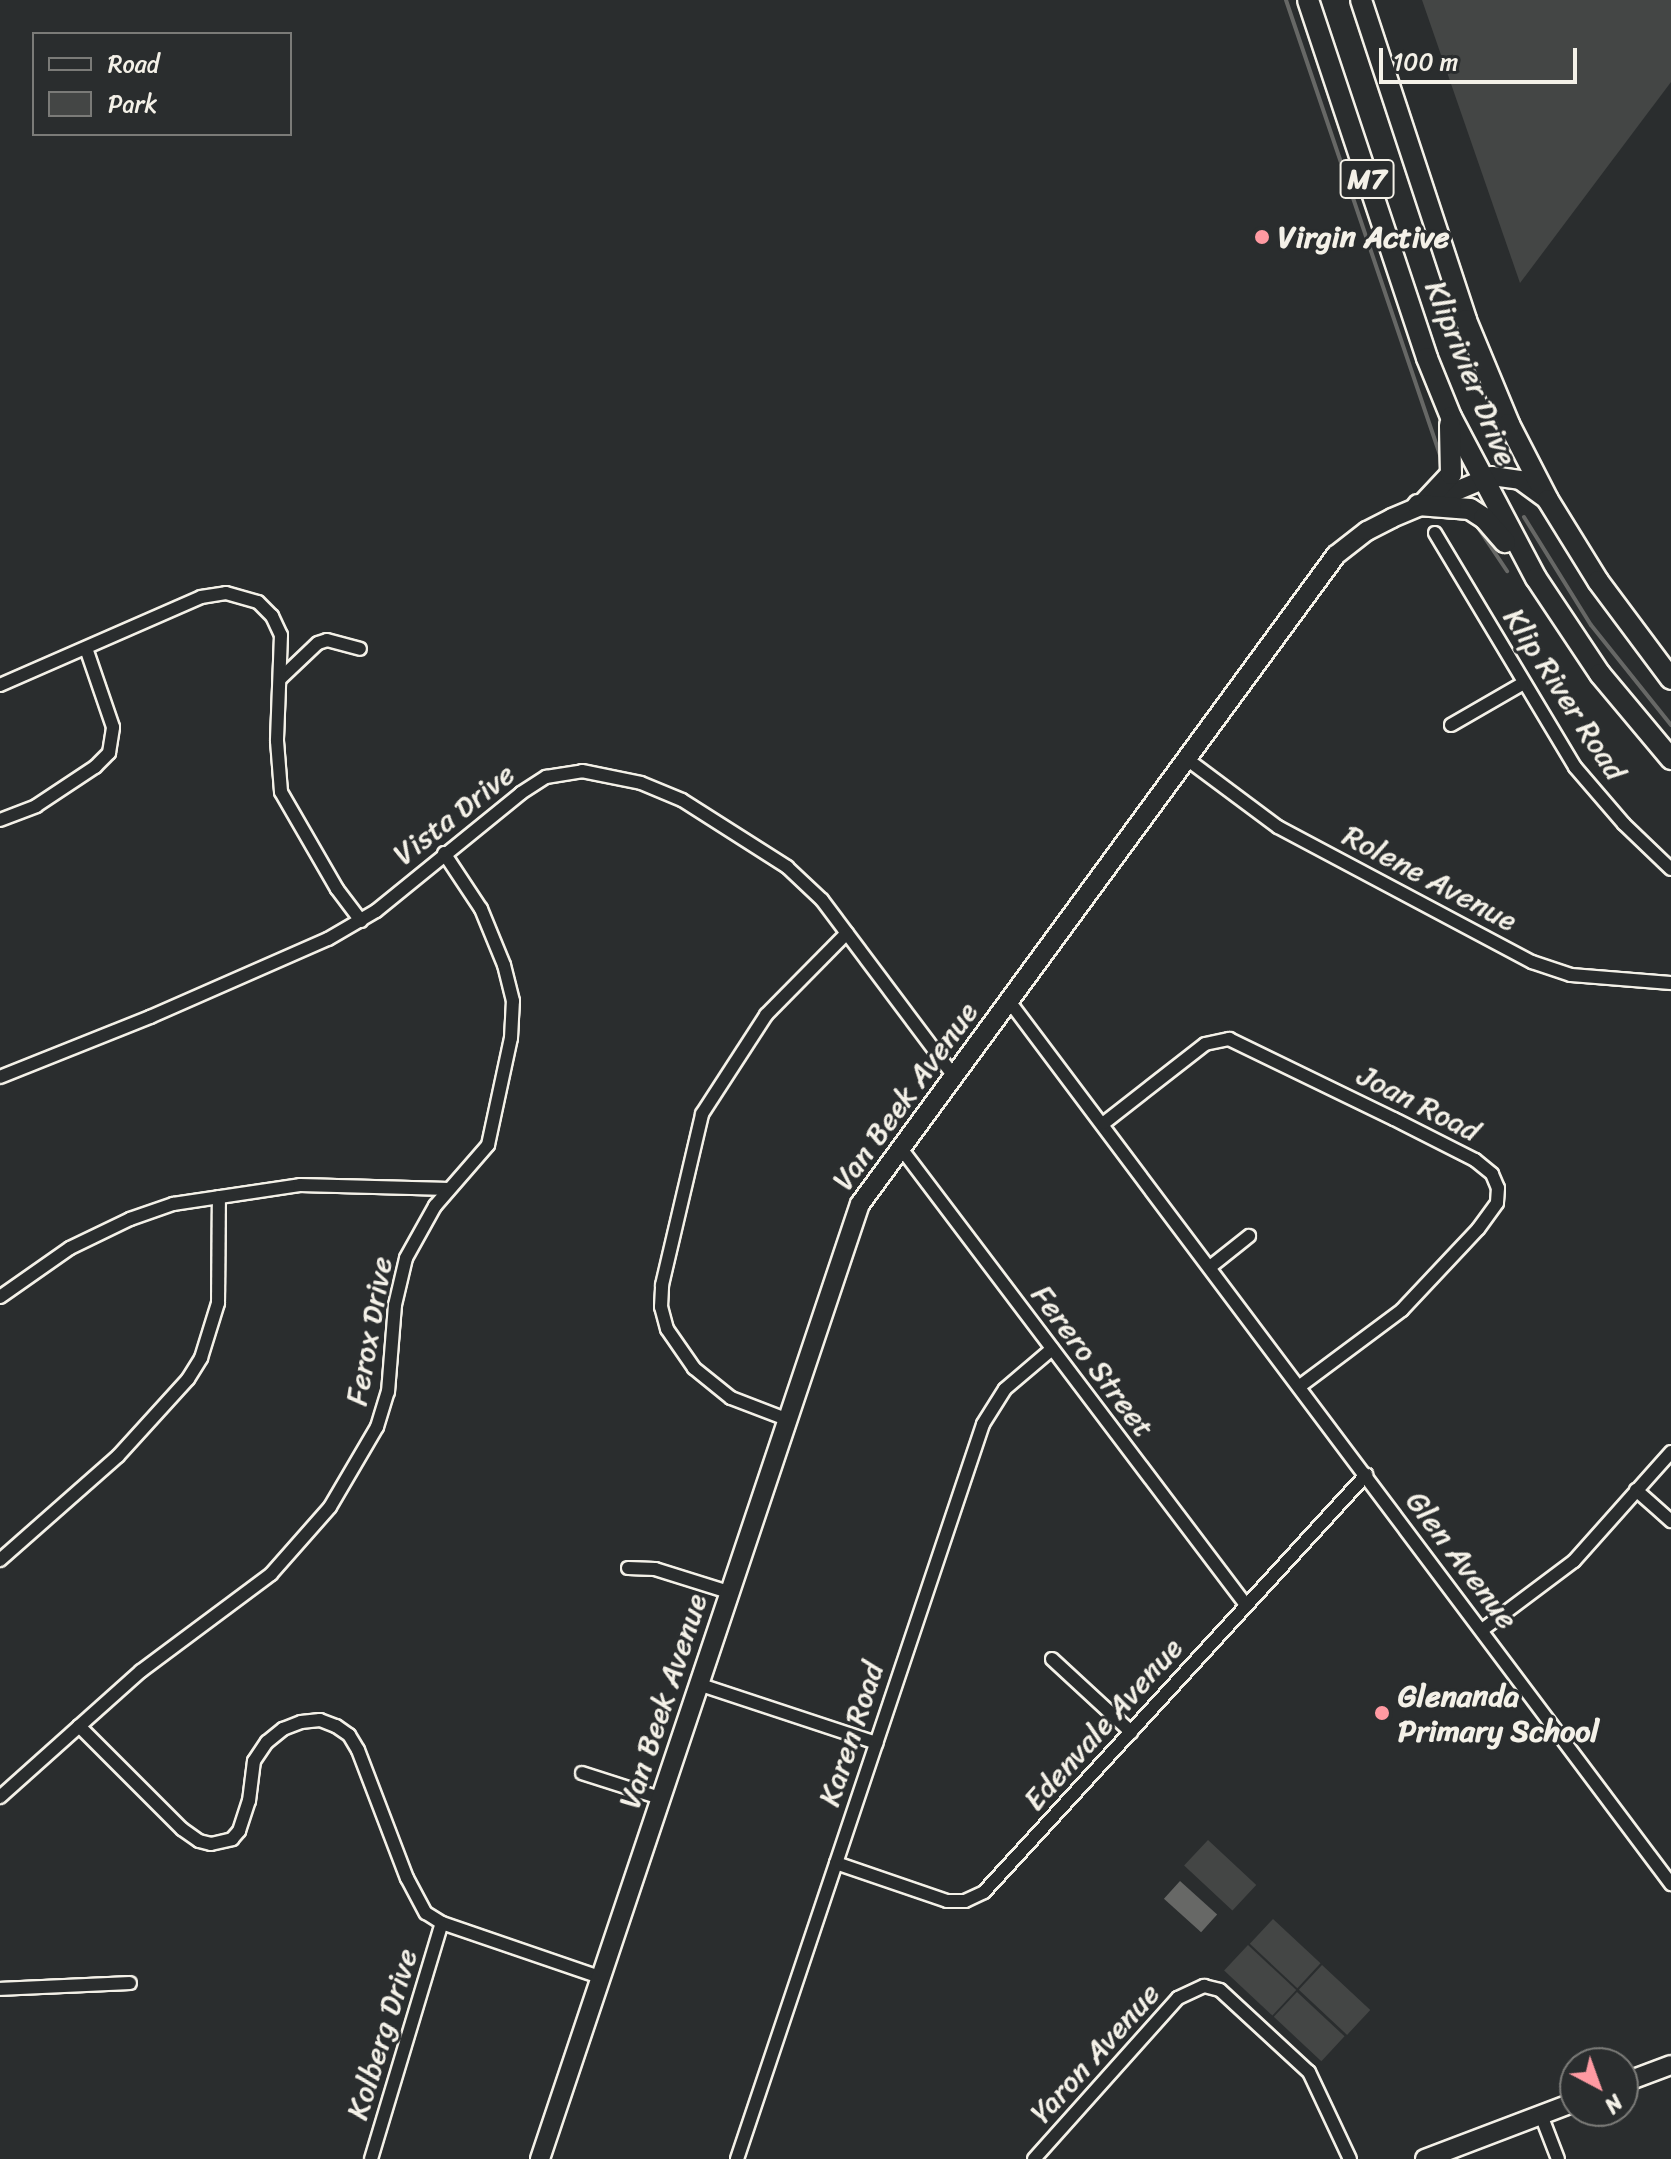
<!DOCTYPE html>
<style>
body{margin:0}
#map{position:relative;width:1671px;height:2159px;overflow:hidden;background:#2a2d2e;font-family:Sriracha,sans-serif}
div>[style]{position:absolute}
.green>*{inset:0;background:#444645;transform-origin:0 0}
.water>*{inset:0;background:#676866;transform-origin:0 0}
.stream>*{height:4px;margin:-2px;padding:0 2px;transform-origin:2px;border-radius:2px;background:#676866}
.roads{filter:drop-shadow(2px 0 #f4f1e8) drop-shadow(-2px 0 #f4f1e8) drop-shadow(0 2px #f4f1e8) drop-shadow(0 -2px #f4f1e8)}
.street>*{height:12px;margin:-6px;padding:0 6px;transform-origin:6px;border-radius:6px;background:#2a2d2e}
.secondary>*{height:18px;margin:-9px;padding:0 9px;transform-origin:9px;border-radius:9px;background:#2a2d2e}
.primary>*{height:20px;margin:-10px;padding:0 10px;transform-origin:10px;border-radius:10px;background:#2a2d2e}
.dots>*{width:22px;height:22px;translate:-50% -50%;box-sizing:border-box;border:4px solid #2a2d2e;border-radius:50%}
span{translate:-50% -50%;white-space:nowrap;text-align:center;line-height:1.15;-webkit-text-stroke:6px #2a2d2e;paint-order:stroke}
.shield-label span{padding:2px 6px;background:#2a2d2e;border:2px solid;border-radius:6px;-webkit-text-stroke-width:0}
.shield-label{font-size:28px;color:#f4f1e8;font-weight:700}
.poi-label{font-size:30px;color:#f4f1e8;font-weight:700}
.left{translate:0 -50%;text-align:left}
.street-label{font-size:30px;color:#f4f1e8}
.legend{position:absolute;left:32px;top:32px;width:260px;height:104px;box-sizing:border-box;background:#2a2d2e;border:2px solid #7b7b78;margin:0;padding:10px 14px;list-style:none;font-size:24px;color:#f4f1e8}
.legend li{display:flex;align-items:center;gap:16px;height:40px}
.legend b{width:40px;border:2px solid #7b7b78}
.north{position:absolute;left:1559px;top:2047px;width:80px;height:80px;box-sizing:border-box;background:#2a2d2e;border:2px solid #7b7b78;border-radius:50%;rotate:139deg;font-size:22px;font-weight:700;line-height:32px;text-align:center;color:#f4f1e8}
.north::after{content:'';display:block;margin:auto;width:28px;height:36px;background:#ff9aa2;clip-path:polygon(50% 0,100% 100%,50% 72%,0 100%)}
.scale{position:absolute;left:1379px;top:48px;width:198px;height:36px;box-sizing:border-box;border:4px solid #f4f1e8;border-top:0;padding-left:10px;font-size:24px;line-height:28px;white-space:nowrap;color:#f4f1e8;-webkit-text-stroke:6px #2a2d2e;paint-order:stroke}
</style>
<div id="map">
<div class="green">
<i style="clip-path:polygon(1422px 0,1671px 0,1671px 82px,1520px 283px)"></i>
<i style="left:1208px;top:1840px;width:66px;height:35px;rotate:43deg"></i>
<i style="left:1273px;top:1919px;width:65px;height:34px;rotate:43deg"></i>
<i style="left:1248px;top:1945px;width:66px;height:35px;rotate:43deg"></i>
<i style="left:1322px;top:1965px;width:66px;height:34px;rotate:43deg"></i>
<i style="left:1297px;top:1992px;width:65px;height:34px;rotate:43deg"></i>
</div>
<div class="water">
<i style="left:1180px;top:1881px;width:50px;height:24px;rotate:42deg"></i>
</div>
<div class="stream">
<i style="left:1286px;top:0;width:481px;rotate:71.3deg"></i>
<i style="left:1524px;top:517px;width:127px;rotate:58.2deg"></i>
<i style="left:1591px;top:625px;width:128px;rotate:51.3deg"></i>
<i style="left:1475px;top:523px;width:58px;rotate:56.3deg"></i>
</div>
<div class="roads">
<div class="street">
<i style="left:1435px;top:533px;width:273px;rotate:59.1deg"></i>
<i style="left:1575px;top:767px;width:75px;rotate:49.3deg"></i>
<i style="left:1624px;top:824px;width:65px;rotate:43.8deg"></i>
<i style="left:280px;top:679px;width:52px;rotate:-43.5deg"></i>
<i style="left:318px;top:643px;width:9px;rotate:-18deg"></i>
<i style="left:327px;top:640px;width:34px;rotate:15deg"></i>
<i style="left:0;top:685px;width:219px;rotate:-23.6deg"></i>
<i style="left:201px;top:597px;width:25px;rotate:-9deg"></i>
<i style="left:226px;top:593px;width:33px;rotate:16deg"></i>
<i style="left:258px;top:602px;width:20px;rotate:45deg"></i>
<i style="left:272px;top:616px;width:21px;rotate:65deg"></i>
<i style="left:281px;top:635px;width:106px;rotate:92.2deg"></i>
<i style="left:277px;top:741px;width:51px;rotate:85.5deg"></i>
<i style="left:281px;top:792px;width:112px;rotate:60deg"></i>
<i style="left:337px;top:889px;width:40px;rotate:53deg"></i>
<i style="left:1451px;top:725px;width:82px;rotate:-30deg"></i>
<i style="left:1188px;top:760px;width:112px;rotate:36.7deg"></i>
<i style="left:1278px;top:827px;width:288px;rotate:28deg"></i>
<i style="left:1532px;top:962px;width:41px;rotate:18.4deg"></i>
<i style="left:1571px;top:975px;width:100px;rotate:4.6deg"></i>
<i style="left:0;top:820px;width:39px;rotate:-21deg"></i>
<i style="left:36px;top:806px;width:71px;rotate:-33.5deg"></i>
<i style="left:95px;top:767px;width:20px;rotate:-45deg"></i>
<i style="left:109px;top:753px;width:26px;rotate:-81deg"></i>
<i style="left:113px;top:727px;width:83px;rotate:-108.9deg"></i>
<i style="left:1009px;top:1001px;width:1104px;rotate:53.14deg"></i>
<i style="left:0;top:1077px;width:162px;rotate:-21.8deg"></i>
<i style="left:150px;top:1017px;width:194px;rotate:-23.7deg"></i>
<i style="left:328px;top:939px;width:56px;rotate:-30.3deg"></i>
<i style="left:376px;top:911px;width:187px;rotate:-39.1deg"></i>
<i style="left:521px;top:793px;width:30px;rotate:-33deg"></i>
<i style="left:546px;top:777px;width:36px;rotate:-9deg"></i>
<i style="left:582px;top:771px;width:60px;rotate:11.5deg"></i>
<i style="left:641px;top:783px;width:44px;rotate:22.5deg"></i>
<i style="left:682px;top:800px;width:125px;rotate:32.5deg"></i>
<i style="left:787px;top:867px;width:48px;rotate:43.3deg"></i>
<i style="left:822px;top:900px;width:219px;rotate:53.2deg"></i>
<i style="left:1104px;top:1123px;width:128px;rotate:-38deg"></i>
<i style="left:1205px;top:1044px;width:25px;rotate:-12deg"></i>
<i style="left:1229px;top:1039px;width:183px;rotate:25.9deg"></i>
<i style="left:1394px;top:1119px;width:91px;rotate:26.8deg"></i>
<i style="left:1475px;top:1160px;width:22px;rotate:39deg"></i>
<i style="left:1492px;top:1174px;width:15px;rotate:67deg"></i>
<i style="left:1498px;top:1188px;width:15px;rotate:94deg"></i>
<i style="left:1497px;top:1203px;width:32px;rotate:126deg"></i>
<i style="left:1478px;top:1229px;width:111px;rotate:133.2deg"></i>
<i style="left:1402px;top:1310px;width:127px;rotate:143.3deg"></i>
<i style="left:900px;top:1147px;width:574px;rotate:52.93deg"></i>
<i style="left:1210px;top:1267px;width:50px;rotate:-38.5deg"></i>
<i style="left:0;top:1297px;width:85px;rotate:-35deg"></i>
<i style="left:70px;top:1248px;width:67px;rotate:-25.8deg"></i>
<i style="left:130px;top:1219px;width:46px;rotate:-19.2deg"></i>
<i style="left:173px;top:1204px;width:128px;rotate:-8.5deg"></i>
<i style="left:300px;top:1185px;width:149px;rotate:1.5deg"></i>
<i style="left:786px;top:1419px;width:59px;rotate:-159.1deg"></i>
<i style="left:731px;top:1398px;width:48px;rotate:-141deg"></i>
<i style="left:694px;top:1368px;width:47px;rotate:-124.7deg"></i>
<i style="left:667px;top:1329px;width:23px;rotate:-105deg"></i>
<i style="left:661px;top:1307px;width:22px;rotate:-87deg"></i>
<i style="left:662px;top:1285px;width:176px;rotate:-76.8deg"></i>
<i style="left:702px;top:1114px;width:118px;rotate:-57.1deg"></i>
<i style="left:766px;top:1015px;width:115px;rotate:-45.4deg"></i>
<i style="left:1636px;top:1490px;width:47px;rotate:41.5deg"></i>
<i style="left:0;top:1560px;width:157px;rotate:-41.4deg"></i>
<i style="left:118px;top:1456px;width:104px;rotate:-47.7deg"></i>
<i style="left:188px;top:1379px;width:25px;rotate:-58deg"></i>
<i style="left:201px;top:1358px;width:58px;rotate:-72.8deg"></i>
<i style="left:218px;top:1303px;width:106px;rotate:-89.5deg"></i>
<i style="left:628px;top:1568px;width:27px;rotate:2deg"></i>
<i style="left:655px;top:1569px;width:77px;rotate:17.3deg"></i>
<i style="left:1482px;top:1630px;width:115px;rotate:-36.9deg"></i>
<i style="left:1574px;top:1561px;width:146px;rotate:-48.3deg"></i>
<i style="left:1052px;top:1659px;width:108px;rotate:42.7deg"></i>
<i style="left:698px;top:1684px;width:188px;rotate:18.3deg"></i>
<i style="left:79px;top:1726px;width:146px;rotate:45deg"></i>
<i style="left:182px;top:1829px;width:21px;rotate:35deg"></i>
<i style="left:199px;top:1841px;width:12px;rotate:14deg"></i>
<i style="left:211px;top:1844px;width:22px;rotate:-13deg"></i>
<i style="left:232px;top:1839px;width:11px;rotate:-49deg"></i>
<i style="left:239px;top:1831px;width:32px;rotate:-72deg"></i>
<i style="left:249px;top:1801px;width:40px;rotate:-82.9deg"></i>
<i style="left:254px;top:1761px;width:23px;rotate:-56deg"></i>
<i style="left:267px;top:1742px;width:21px;rotate:-39deg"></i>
<i style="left:283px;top:1729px;width:19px;rotate:-21deg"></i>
<i style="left:301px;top:1722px;width:19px;rotate:-6deg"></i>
<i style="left:320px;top:1720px;width:17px;rotate:21deg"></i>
<i style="left:336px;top:1726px;width:16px;rotate:35deg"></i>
<i style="left:349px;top:1735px;width:17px;rotate:59deg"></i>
<i style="left:358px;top:1750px;width:137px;rotate:69.1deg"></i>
<i style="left:407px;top:1878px;width:40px;rotate:62deg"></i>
<i style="left:426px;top:1913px;width:19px;rotate:32deg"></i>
<i style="left:442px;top:1923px;width:167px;rotate:18.9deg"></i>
<i style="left:582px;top:1773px;width:82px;rotate:17.8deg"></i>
<i style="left:0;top:1797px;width:189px;rotate:-41.8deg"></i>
<i style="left:141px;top:1671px;width:162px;rotate:-36.7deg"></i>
<i style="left:271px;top:1574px;width:89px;rotate:-48.6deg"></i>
<i style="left:330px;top:1507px;width:93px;rotate:-59.6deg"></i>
<i style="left:377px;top:1427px;width:37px;rotate:-73deg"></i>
<i style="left:388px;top:1392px;width:87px;rotate:-85.4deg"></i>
<i style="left:395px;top:1305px;width:48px;rotate:-76.8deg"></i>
<i style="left:406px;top:1258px;width:60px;rotate:-60.9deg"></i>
<i style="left:435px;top:1206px;width:81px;rotate:-49deg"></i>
<i style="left:488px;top:1145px;width:109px;rotate:-77.9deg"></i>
<i style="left:511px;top:1038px;width:37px;rotate:-87deg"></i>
<i style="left:513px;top:1001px;width:37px;rotate:-104deg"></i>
<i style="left:504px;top:965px;width:61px;rotate:-112.3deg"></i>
<i style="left:481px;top:909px;width:67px;rotate:-123.5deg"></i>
<i style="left:836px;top:1863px;width:117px;rotate:18.9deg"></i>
<i style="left:947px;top:1901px;width:18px"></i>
<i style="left:965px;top:1901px;width:21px;rotate:-25deg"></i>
<i style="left:984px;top:1892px;width:566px;rotate:-47.51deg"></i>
<i style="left:0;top:1989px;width:130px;rotate:-2.6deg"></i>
<i style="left:1541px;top:2115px;width:47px;rotate:68.9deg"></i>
<i style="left:371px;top:2159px;width:246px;rotate:-73.3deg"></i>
<i style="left:737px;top:2159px;width:775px;rotate:-71.49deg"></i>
<i style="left:983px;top:1424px;width:41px;rotate:-57.8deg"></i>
<i style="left:1005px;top:1389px;width:62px;rotate:-40.4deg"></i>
<i style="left:1034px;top:2159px;width:216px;rotate:-48.2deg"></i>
<i style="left:1178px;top:1998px;width:29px;rotate:-25deg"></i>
<i style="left:1204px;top:1986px;width:16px;rotate:14deg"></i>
<i style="left:1220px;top:1990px;width:121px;rotate:42.7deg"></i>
<i style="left:1309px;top:2072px;width:96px;rotate:64.8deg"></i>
</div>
<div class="secondary">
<i style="left:1623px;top:2083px;width:51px;rotate:-20.6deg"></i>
<i style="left:540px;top:2159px;width:1007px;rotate:-71.48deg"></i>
<i style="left:860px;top:1204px;width:805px;rotate:-53.74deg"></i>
<i style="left:1336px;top:555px;width:39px;rotate:-38deg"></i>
<i style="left:1367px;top:531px;width:28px;rotate:-27deg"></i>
<i style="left:1392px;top:518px;width:108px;rotate:-22.8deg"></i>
<i style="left:1492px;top:476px;width:28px;rotate:8deg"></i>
<i style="left:1520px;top:480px;width:34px;rotate:36deg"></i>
<i style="left:1425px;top:2159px;width:160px;rotate:-20.8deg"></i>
</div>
<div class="primary">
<i style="left:1308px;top:0;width:377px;rotate:71.6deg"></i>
<i style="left:1427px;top:358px;width:64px;rotate:67.9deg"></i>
<i style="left:1451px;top:417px;width:182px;rotate:62.2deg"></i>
<i style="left:1536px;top:578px;width:115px;rotate:56.3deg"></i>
<i style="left:1600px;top:674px;width:111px;rotate:50.1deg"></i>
<i style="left:1361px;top:0;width:337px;rotate:71.8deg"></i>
<i style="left:1466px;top:320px;width:113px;rotate:67.5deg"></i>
<i style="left:1509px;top:424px;width:85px;rotate:62.8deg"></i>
<i style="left:1548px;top:500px;width:95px;rotate:58.3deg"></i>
<i style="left:1598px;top:581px;width:122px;rotate:53.3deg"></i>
<i style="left:1425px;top:502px;width:38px;rotate:-47deg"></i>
<i style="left:1451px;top:474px;width:49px;rotate:-91.2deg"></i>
<i style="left:1418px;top:505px;width:52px;rotate:4.4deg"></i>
<i style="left:1470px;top:509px;width:17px;rotate:33deg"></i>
<i style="left:1484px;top:518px;width:32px;rotate:49deg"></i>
</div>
</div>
<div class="dots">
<i style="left:1262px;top:237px;background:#ff9aa2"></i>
<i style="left:1382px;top:1713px;background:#ff9aa2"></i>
</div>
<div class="shield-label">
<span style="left:1367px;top:179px">M7</span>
</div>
<div class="poi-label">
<span class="left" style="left:1278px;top:237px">Virgin Active</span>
<span class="left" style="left:1398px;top:1713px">Glenanda<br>Primary School</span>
</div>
<div class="street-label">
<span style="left:1471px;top:373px;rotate:68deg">Kliprivier Drive</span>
<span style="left:1565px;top:694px;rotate:57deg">Klip River Road</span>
<span style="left:454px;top:814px;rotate:-38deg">Vista Drive</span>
<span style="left:1430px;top:878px;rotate:28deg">Rolene Avenue</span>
<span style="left:905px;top:1096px;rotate:-54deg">Van Beek Avenue</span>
<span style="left:1419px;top:1103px;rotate:27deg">Joan Road</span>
<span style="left:369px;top:1331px;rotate:-80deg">Ferox Drive</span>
<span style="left:1093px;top:1361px;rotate:53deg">Ferero Street</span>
<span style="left:1462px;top:1560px;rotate:53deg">Glen Avenue</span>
<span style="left:663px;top:1701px;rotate:-72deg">Van Beek Avenue</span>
<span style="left:1103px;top:1724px;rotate:-48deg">Edenvale Avenue</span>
<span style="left:851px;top:1734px;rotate:-72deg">Karen Road</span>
<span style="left:382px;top:2034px;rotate:-73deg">Kolberg Drive</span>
<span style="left:1095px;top:2053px;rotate:-48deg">Yaron Avenue</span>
</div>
<ul class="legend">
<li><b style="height:10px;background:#2a2d2e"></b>Road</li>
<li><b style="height:22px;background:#444645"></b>Park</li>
</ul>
<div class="north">N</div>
<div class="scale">100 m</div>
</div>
